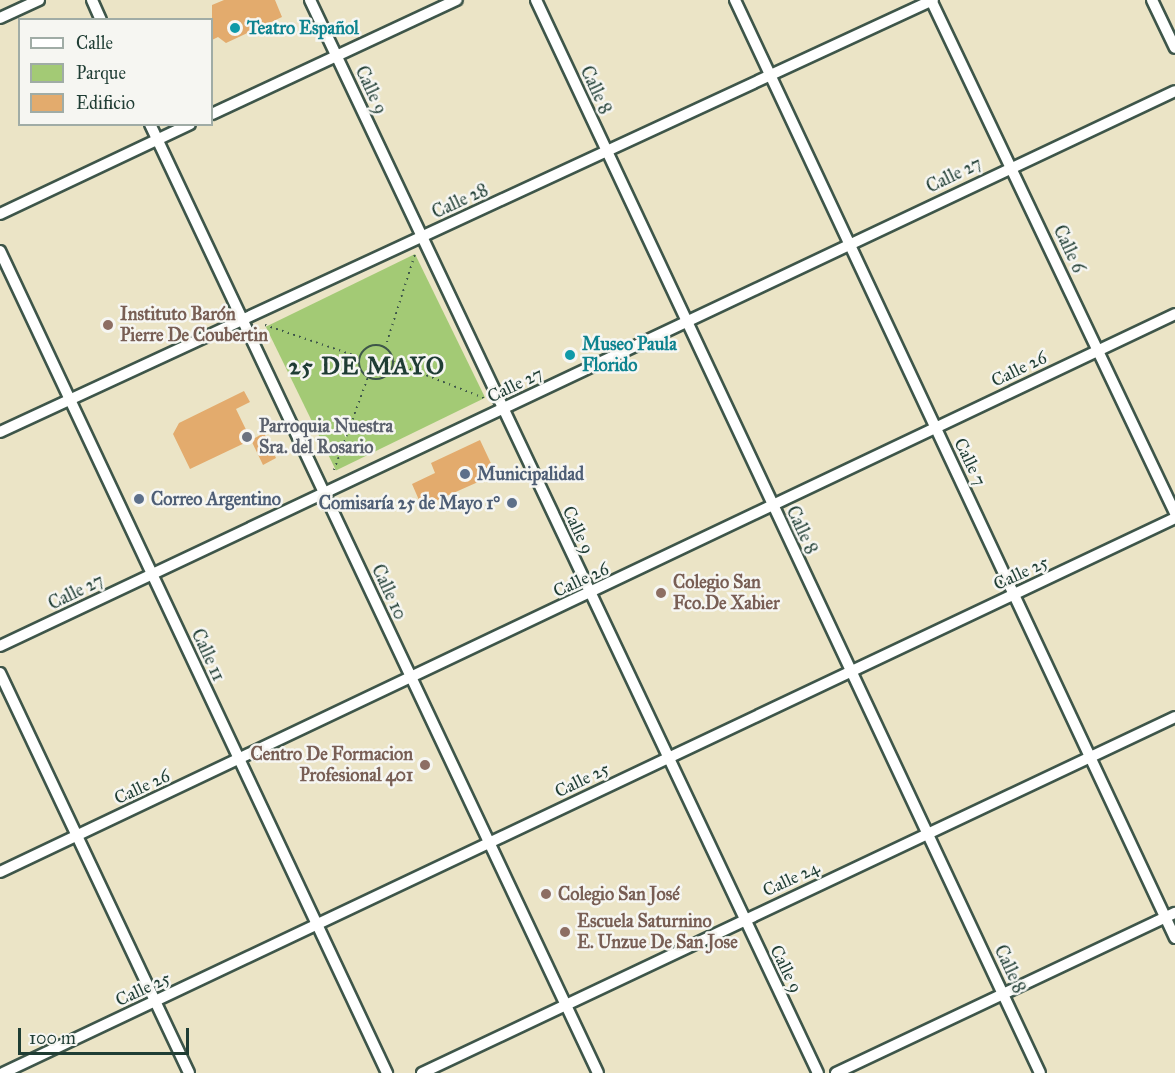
<!DOCTYPE html>
<meta charset="utf-8">
<style>
body{margin:0}
#map{position:relative;width:1175px;height:1073px;overflow:hidden;background:#ebe4c6;font-family:"IM FELL Great Primer",serif}
div>[style]{position:absolute}
.green>*{inset:0;background:#a3ca75;transform-origin:0 0}
.building>*{inset:0;background:#e3ab6d}
.path>*{height:2px;margin-top:-1px;transform-origin:0;background:repeating-linear-gradient(90deg,#3e564a 0 1.5px,transparent 0 6px)}
.path>.ring{margin:-1px;padding:0;box-sizing:content-box;background:none;border:2px solid #3e564a;border-radius:50%}
.roads{filter:drop-shadow(2px 0 #3e564a) drop-shadow(-2px 0 #3e564a) drop-shadow(0 2px #3e564a) drop-shadow(0 -2px #3e564a)}
.street>*{height:10px;margin:-5px;padding:0 5px;transform-origin:5px;border-radius:5px;background:#fff}
.dots>*{width:16px;height:16px;translate:-50% -50%;box-sizing:border-box;border:3px solid #f6f6f2;border-radius:50%}
span{translate:-50% -50%;white-space:nowrap;text-align:center;line-height:1.15;-webkit-text-stroke:5px #f6f6f2;paint-order:stroke}
.culture-label{font-size:18px;color:#0d838f;font-weight:700}
.left{translate:0 -50%;text-align:left}
.street-label{font-size:18px;color:#1f3d34}
.education-label{font-size:18px;color:#785e54;font-weight:700}
.right{translate:-100% -50%;text-align:right}
.worship-label{font-size:18px;color:#5b616d;font-weight:700}
.service-label{font-size:18px;color:#4e5e75;font-weight:700}
.district-label{font-size:24px;color:#1f3d34;font-weight:700;letter-spacing:1.5px}
.legend{position:absolute;left:18px;top:18px;width:195px;height:108px;box-sizing:border-box;background:#f6f6f2;border:2px solid #a0aca6;margin:0;padding:8px 10px;list-style:none;font-size:18px;color:#1f3d34}
.legend li{display:flex;align-items:center;gap:12px;height:30px}
.legend b{width:30px;border:2px solid #a0aca6}
.scale{position:absolute;left:18px;top:1028px;width:171px;height:27px;box-sizing:border-box;border:3px solid #1f3d34;border-top:0;padding-left:8px;font-size:18px;line-height:21px;white-space:nowrap;color:#1f3d34;-webkit-text-stroke:4px #f6f6f2;paint-order:stroke}
</style>
<div id="map">
<div class="green">
<i style="left:415px;top:254px;width:160px;height:166px;rotate:64deg"></i>
</div>
<div class="building">
<i style="clip-path:polygon(224px 0,275px 0,282px 17px,226px 43px,218px 37px,212px 40px,212px 5px)"></i>
<i style="clip-path:polygon(244px 391px,250px 402px,236px 409px,251px 440px,264px 433px,276px 458px,263px 465px,251px 440px,190px 469px,173px 434px,179px 423px)"></i>
<i style="clip-path:polygon(480px 440px,496px 474px,422px 507px,412px 484px,435px 473px,431px 463px)"></i>
</div>
<div class="path">
<i style="left:265px;top:325px;width:99px;rotate:18.8deg"></i>
<i class="ring" style="left:359px;top:345px;width:32px;height:32px"></i>
<i style="left:385px;top:348px;width:99px;rotate:-72.3deg"></i>
<i style="left:393px;top:362px;width:98px;rotate:21.6deg"></i>
<i style="left:334px;top:470px;width:99px;rotate:-69.9deg"></i>
</div>
<div class="roads">
<div class="street">
<i style="left:92px;top:0;width:22px;rotate:66deg"></i>
<i style="left:310px;top:0;width:1187px;rotate:64.67deg"></i>
<i style="left:536px;top:0;width:1185px;rotate:64.84deg"></i>
<i style="left:735px;top:0;width:1036px;rotate:64.87deg"></i>
<i style="left:931px;top:0;width:568px;rotate:64.56deg"></i>
<i style="left:1152px;top:0;width:53px;rotate:64.4deg"></i>
<i style="left:0;top:18px;width:43px;rotate:-24.8deg"></i>
<i style="left:212px;top:114px;width:270px;rotate:-25deg"></i>
<i style="left:150px;top:124px;width:1049px;rotate:64.73deg"></i>
<i style="left:0;top:214px;width:210px;rotate:-25.3deg"></i>
<i style="left:0;top:251px;width:909px;rotate:64.79deg"></i>
<i style="left:0;top:432px;width:1028px;rotate:-24.85deg"></i>
<i style="left:0;top:646px;width:1299px;rotate:-25.28deg"></i>
<i style="left:0;top:673px;width:442px;rotate:64.7deg"></i>
<i style="left:0;top:872px;width:1301px;rotate:-25.4deg"></i>
<i style="left:3px;top:1073px;width:1297px;rotate:-25.34deg"></i>
<i style="left:422px;top:1073px;width:833px;rotate:-25.3deg"></i>
<i style="left:836px;top:1073px;width:375px;rotate:-25.3deg"></i>
</div>
</div>
<div class="dots">
<i style="left:235px;top:28px;background:#0f9aa8"></i>
<i style="left:108px;top:325px;background:#8d6e63"></i>
<i style="left:570px;top:355px;background:#0f9aa8"></i>
<i style="left:247px;top:437px;background:#6b7280"></i>
<i style="left:465px;top:474px;background:#5c6f8a"></i>
<i style="left:139px;top:499px;background:#5c6f8a"></i>
<i style="left:512px;top:503px;background:#5c6f8a"></i>
<i style="left:661px;top:593px;background:#8d6e63"></i>
<i style="left:425px;top:765px;background:#8d6e63"></i>
<i style="left:546px;top:894px;background:#8d6e63"></i>
<i style="left:565px;top:932px;background:#8d6e63"></i>
</div>
<div class="culture-label">
<span class="left" style="left:247px;top:28px">Teatro Español</span>
<span class="left" style="left:582px;top:355px">Museo Paula<br>Florido</span>
</div>
<div class="street-label">
<span style="left:371px;top:90px;rotate:65deg">Calle 9</span>
<span style="left:596px;top:90px;rotate:65deg">Calle 8</span>
<span style="left:954px;top:175px;rotate:-26deg">Calle 27</span>
<span style="left:460px;top:201px;rotate:-25deg">Calle 28</span>
<span style="left:1069px;top:249px;rotate:65deg">Calle 6</span>
<span style="left:1019px;top:369px;rotate:-26deg">Calle 26</span>
<span style="left:515px;top:385px;rotate:-26deg">Calle 27</span>
<span style="left:970px;top:462px;rotate:64deg">Calle 7</span>
<span style="left:578px;top:530px;rotate:65deg">Calle 9</span>
<span style="left:802px;top:530px;rotate:65deg">Calle 8</span>
<span style="left:1021px;top:573px;rotate:-25deg">Calle 25</span>
<span style="left:581px;top:580px;rotate:-25deg">Calle 26</span>
<span style="left:76px;top:592px;rotate:-26deg">Calle 27</span>
<span style="left:389px;top:592px;rotate:65deg">Calle 10</span>
<span style="left:208px;top:655px;rotate:65deg">Calle 11</span>
<span style="left:582px;top:780px;rotate:-26deg">Calle 25</span>
<span style="left:142px;top:787px;rotate:-25deg">Calle 26</span>
<span style="left:791px;top:879px;rotate:-25deg">Calle 24</span>
<span style="left:786px;top:969px;rotate:64deg">Calle 9</span>
<span style="left:1010px;top:969px;rotate:65deg">Calle 8</span>
<span style="left:143px;top:989px;rotate:-25deg">Calle 25</span>
</div>
<div class="education-label">
<span class="left" style="left:120px;top:325px">Instituto Barón<br>Pierre De Coubertin</span>
<span class="left" style="left:673px;top:593px">Colegio San<br>Fco.De Xabier</span>
<span class="right" style="left:413px;top:765px">Centro De Formacion<br>Profesional 401</span>
<span class="left" style="left:558px;top:894px">Colegio San José</span>
<span class="left" style="left:577px;top:932px">Escuela Saturnino<br>E. Unzue De San Jose</span>
</div>
<div class="worship-label">
<span class="left" style="left:259px;top:437px">Parroquia Nuestra<br>Sra. del Rosario</span>
</div>
<div class="service-label">
<span class="left" style="left:477px;top:474px">Municipalidad</span>
<span class="left" style="left:151px;top:499px">Correo Argentino</span>
<span class="right" style="left:500px;top:503px">Comisaría 25 de Mayo 1°</span>
</div>
<div class="district-label">
<span style="left:367px;top:367px">25 DE MAYO</span>
</div>
<ul class="legend">
<li><b style="height:8px;background:#fff"></b>Calle</li>
<li><b style="height:16px;background:#a3ca75"></b>Parque</li>
<li><b style="height:16px;background:#e3ab6d"></b>Edificio</li>
</ul>
<div class="scale">100 m</div>
</div>
